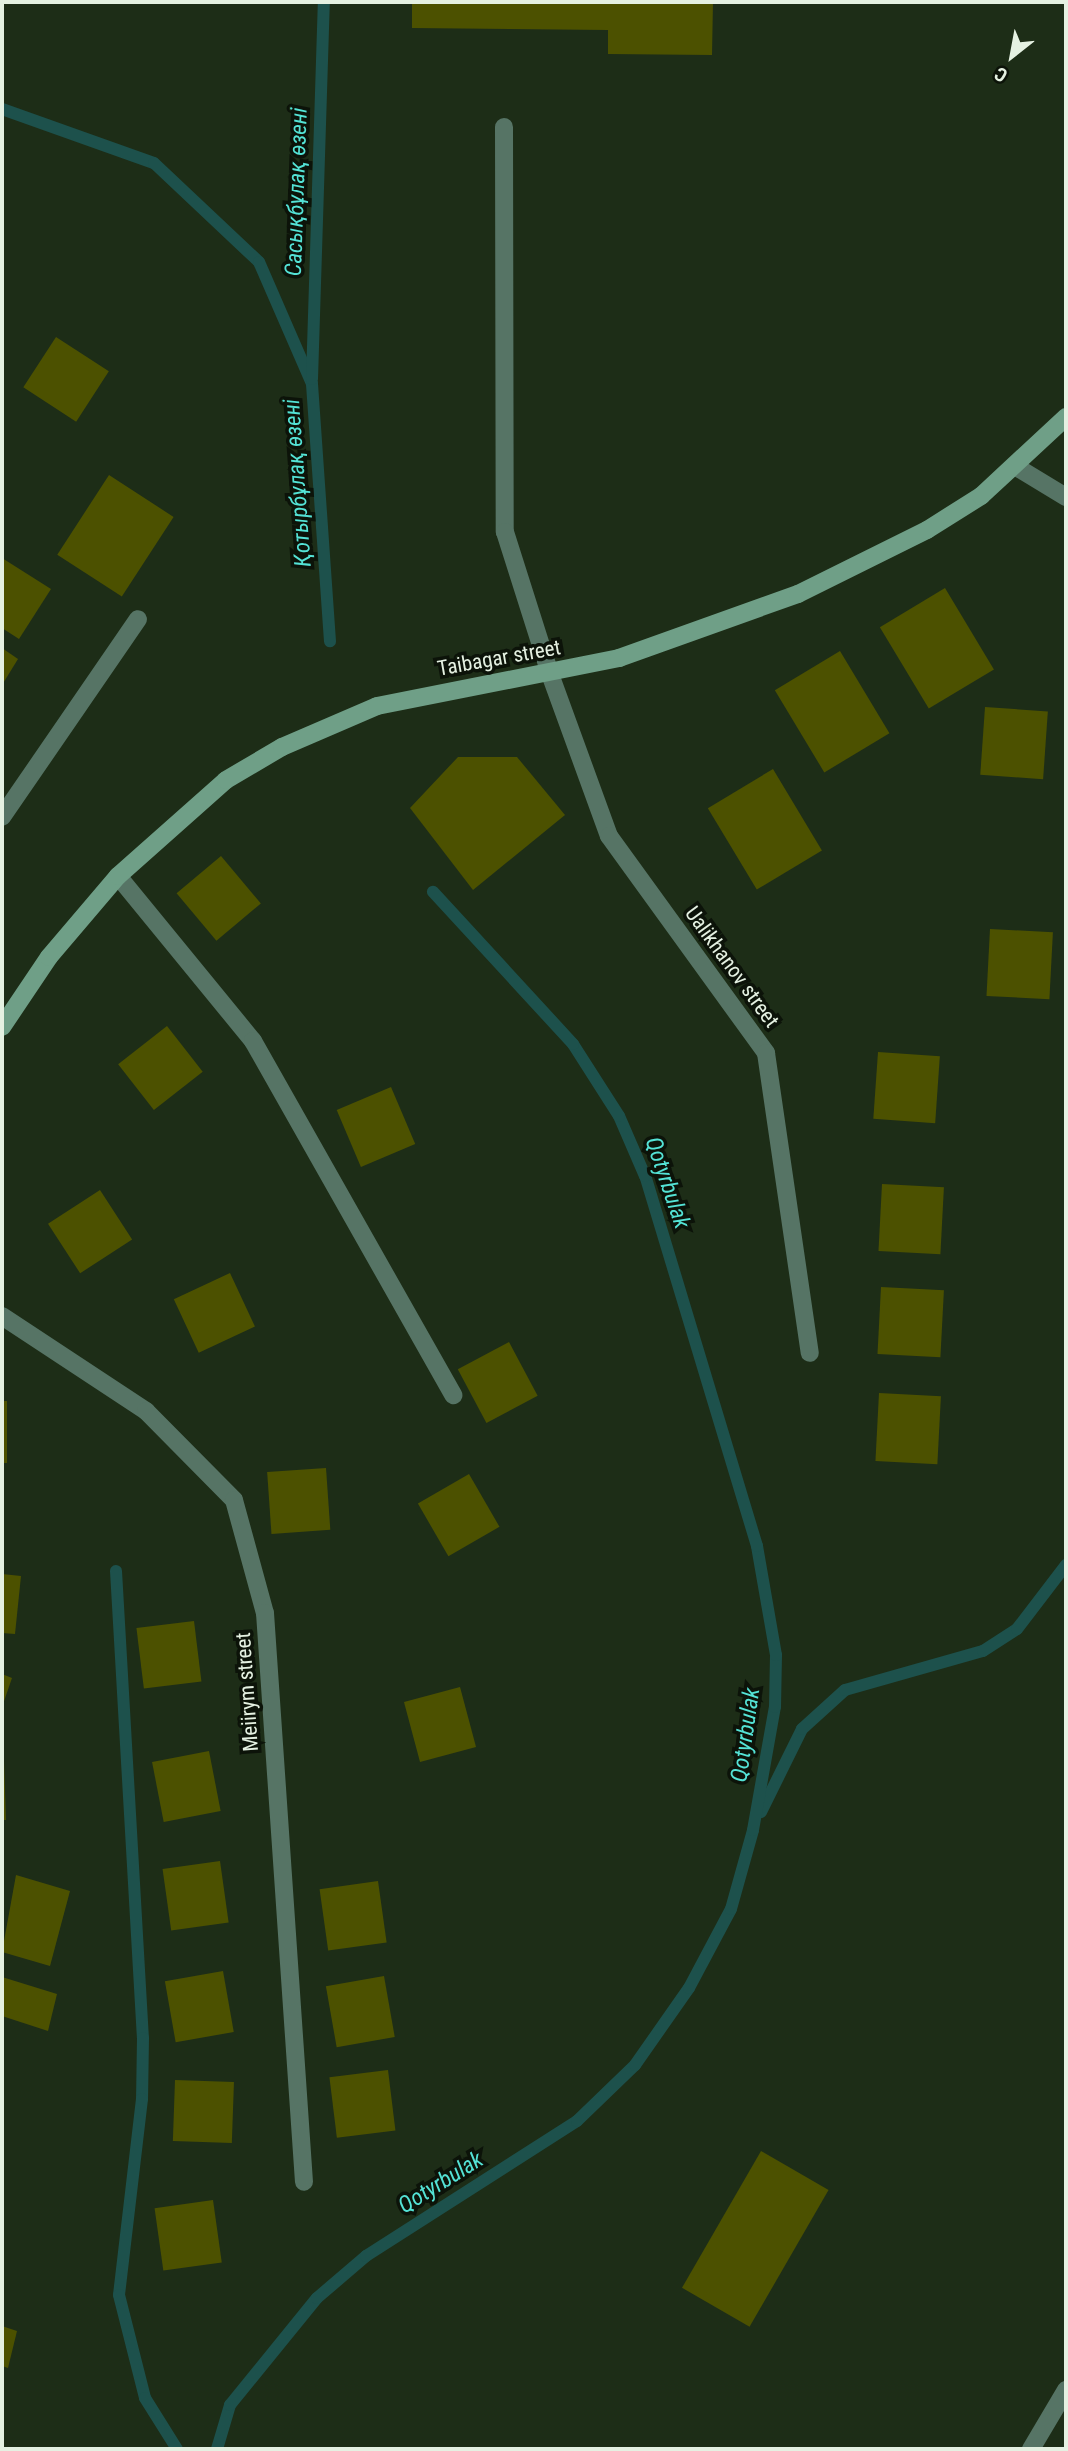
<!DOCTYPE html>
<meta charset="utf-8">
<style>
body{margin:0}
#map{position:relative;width:1068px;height:2451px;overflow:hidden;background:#1d2d17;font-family:"Roboto Condensed",sans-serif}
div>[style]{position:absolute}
.stream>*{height:12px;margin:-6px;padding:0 6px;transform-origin:6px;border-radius:6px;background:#1d514c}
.building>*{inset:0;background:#4c5100;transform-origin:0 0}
.service>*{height:18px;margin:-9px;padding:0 9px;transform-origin:9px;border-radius:9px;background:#567465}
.minor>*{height:18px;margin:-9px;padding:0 9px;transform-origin:9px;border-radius:9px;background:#567465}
.secondary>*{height:18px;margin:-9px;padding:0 9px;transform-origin:9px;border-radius:9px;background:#6f9f87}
span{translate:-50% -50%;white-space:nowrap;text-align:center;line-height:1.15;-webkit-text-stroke:7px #0c1309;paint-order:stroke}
.street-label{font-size:21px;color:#e5f1e2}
.water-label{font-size:23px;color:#54e3d6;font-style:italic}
.frame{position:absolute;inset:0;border:4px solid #e5f1e2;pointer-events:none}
.north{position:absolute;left:977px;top:21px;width:70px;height:70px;-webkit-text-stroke:5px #0c1309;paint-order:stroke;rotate:211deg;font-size:19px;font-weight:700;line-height:28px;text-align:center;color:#e5f1e2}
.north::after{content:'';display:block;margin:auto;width:24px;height:32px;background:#e5f1e2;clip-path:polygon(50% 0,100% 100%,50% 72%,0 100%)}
</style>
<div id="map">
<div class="stream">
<i style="left:2px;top:109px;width:161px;rotate:19.6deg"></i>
<i style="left:154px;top:163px;width:144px;rotate:43.3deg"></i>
<i style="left:259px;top:262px;width:133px;rotate:66.5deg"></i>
<i style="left:312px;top:384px;width:258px;rotate:86deg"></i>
<i style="left:312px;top:379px;width:377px;rotate:-88.2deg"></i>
<i style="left:116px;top:1571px;width:468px;rotate:86.7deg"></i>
<i style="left:143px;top:2038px;width:61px;rotate:90.9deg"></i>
<i style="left:142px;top:2099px;width:197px;rotate:96.7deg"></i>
<i style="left:119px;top:2295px;width:106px;rotate:75.8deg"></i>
<i style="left:145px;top:2398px;width:60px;rotate:57.9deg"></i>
<i style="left:761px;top:1812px;width:93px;rotate:-63.7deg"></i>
<i style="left:802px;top:1729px;width:58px;rotate:-42.2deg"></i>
<i style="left:845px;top:1690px;width:143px;rotate:-15.8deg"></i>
<i style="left:983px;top:1651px;width:40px;rotate:-32.9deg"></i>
<i style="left:1017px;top:1629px;width:81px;rotate:-52.6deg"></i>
<i style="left:217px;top:2449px;width:46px;rotate:-73.5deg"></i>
<i style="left:230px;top:2405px;width:138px;rotate:-50.9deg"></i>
<i style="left:317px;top:2298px;width:65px;rotate:-40.6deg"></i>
<i style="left:366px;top:2256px;width:250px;rotate:-32.6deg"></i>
<i style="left:577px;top:2121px;width:81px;rotate:-44deg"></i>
<i style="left:635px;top:2065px;width:94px;rotate:-55deg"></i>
<i style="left:689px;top:1988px;width:89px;rotate:-62deg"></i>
<i style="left:731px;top:1909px;width:82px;rotate:-74.4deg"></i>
<i style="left:753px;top:1830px;width:125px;rotate:-79.9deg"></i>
<i style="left:775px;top:1707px;width:52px;rotate:-88.9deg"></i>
<i style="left:776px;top:1655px;width:111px;rotate:-99.9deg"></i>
<i style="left:757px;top:1546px;width:387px;rotate:-106.8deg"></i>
<i style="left:645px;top:1176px;width:65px;rotate:-113.4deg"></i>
<i style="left:619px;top:1116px;width:85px;rotate:-122.6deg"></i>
<i style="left:573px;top:1044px;width:207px;rotate:-132.6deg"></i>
</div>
<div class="building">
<i style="clip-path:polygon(412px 2px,713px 2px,712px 55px,608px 54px,608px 30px,412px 28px)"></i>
<i style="left:56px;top:337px;width:63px;height:60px;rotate:33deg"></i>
<i style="left:109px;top:475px;width:77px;height:95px;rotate:33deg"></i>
<i style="clip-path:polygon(2px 558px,51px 589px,19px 639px,2px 628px)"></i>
<i style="left:945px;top:588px;width:95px;height:76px;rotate:59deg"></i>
<i style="clip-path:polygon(2px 648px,18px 659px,2px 685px)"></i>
<i style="left:840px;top:651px;width:96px;height:76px;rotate:59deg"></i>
<i style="left:985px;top:707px;width:63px;height:68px;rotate:4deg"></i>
<i style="clip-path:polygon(458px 757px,517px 757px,565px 815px,473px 890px,410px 808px)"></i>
<i style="left:773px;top:769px;width:95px;height:76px;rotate:59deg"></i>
<i style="left:221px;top:856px;width:62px;height:58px;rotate:50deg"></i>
<i style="left:990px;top:929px;width:63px;height:67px;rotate:3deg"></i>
<i style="left:167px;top:1026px;width:58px;height:62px;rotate:52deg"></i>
<i style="left:878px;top:1052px;width:62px;height:67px;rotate:4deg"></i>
<i style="left:391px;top:1087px;width:62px;height:59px;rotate:67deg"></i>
<i style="left:882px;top:1184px;width:62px;height:67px;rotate:3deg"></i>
<i style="left:100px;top:1190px;width:59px;height:62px;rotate:57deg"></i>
<i style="left:230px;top:1273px;width:59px;height:62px;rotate:65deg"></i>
<i style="left:881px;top:1287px;width:63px;height:67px;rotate:3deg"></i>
<i style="left:509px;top:1342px;width:61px;height:58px;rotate:62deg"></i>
<i style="left:879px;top:1393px;width:62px;height:68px;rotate:3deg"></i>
<i style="left:2px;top:1401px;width:5px;height:62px"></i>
<i style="left:326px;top:1468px;width:62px;height:59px;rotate:86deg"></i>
<i style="left:469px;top:1474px;width:61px;height:59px;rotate:60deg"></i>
<i style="clip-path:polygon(2px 1574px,21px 1576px,15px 1634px,2px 1633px)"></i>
<i style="left:194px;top:1621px;width:61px;height:58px;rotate:83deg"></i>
<i style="clip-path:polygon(2px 1674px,12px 1678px,2px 1707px)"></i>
<i style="left:460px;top:1687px;width:62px;height:58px;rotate:75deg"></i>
<i style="left:209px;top:1751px;width:61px;height:58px;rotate:79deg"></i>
<i style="clip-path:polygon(2px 1761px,4px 1761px,6px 1820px,2px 1820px)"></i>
<i style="left:220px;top:1861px;width:62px;height:58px;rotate:82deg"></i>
<i style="clip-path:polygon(16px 1875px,70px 1891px,50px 1966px,2px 1952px)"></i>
<i style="left:378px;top:1881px;width:62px;height:59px;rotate:82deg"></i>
<i style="left:223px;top:1971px;width:62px;height:59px;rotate:80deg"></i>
<i style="left:384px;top:1976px;width:62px;height:59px;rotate:80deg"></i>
<i style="clip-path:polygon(2px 1977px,57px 1994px,48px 2031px,2px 2016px)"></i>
<i style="left:388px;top:2070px;width:61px;height:59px;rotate:83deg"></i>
<i style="left:175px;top:2080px;width:59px;height:61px;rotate:2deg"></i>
<i style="left:761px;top:2151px;width:78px;height:158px;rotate:30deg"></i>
<i style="left:213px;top:2200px;width:63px;height:59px;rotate:82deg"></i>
<i style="clip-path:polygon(2px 2326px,17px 2331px,8px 2368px,2px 2366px)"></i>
</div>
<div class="service">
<i style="left:504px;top:127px;width:405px;rotate:89.9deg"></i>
<i style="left:505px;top:532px;width:149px;rotate:72.4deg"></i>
<i style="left:1018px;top:468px;width:56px;rotate:31.1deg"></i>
<i style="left:1031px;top:2449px;width:69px;rotate:-59.3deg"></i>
</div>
<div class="minor">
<i style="left:550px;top:674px;width:172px;rotate:70deg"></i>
<i style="left:609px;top:836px;width:268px;rotate:54.1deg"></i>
<i style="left:766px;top:1053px;width:303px;rotate:81.7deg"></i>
<i style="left:2px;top:817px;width:240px;rotate:-55.5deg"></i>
<i style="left:118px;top:876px;width:213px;rotate:50.7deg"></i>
<i style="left:253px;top:1041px;width:407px;rotate:60.5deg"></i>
<i style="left:2px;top:1316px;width:173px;rotate:33.4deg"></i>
<i style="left:146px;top:1411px;width:125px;rotate:45.3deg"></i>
<i style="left:234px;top:1500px;width:117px;rotate:74.7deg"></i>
<i style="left:265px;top:1613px;width:570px;rotate:86.08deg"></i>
</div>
<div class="secondary">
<i style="left:2px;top:1027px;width:84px;rotate:-56.1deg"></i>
<i style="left:49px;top:957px;width:106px;rotate:-49.6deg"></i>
<i style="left:118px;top:876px;width:144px;rotate:-41.6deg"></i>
<i style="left:226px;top:780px;width:65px;rotate:-30.5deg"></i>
<i style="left:282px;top:747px;width:103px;rotate:-23.3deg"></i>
<i style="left:377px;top:706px;width:247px;rotate:-11.2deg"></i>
<i style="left:619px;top:658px;width:190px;rotate:-19.7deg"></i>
<i style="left:798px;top:594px;width:144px;rotate:-26.4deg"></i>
<i style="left:927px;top:530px;width:64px;rotate:-32.2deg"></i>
<i style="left:981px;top:496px;width:116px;rotate:-42.9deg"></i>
</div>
<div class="street-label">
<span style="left:499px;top:658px;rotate:-10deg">Taibagar street</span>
<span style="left:732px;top:967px;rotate:54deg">Ualikhanov street</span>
<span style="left:247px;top:1692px;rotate:-94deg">Meiirym street</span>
</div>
<div class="water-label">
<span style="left:297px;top:192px;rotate:-88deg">Сасықбұлақ өзені</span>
<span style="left:298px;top:483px;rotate:-94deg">Қотырбұлақ өзені</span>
<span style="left:667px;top:1183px;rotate:71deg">Qotyrbulak</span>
<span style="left:746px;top:1735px;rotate:-82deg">Qotyrbulak</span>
<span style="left:441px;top:2183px;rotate:-32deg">Qotyrbulak</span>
</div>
<div class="frame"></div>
<div class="north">С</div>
</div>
